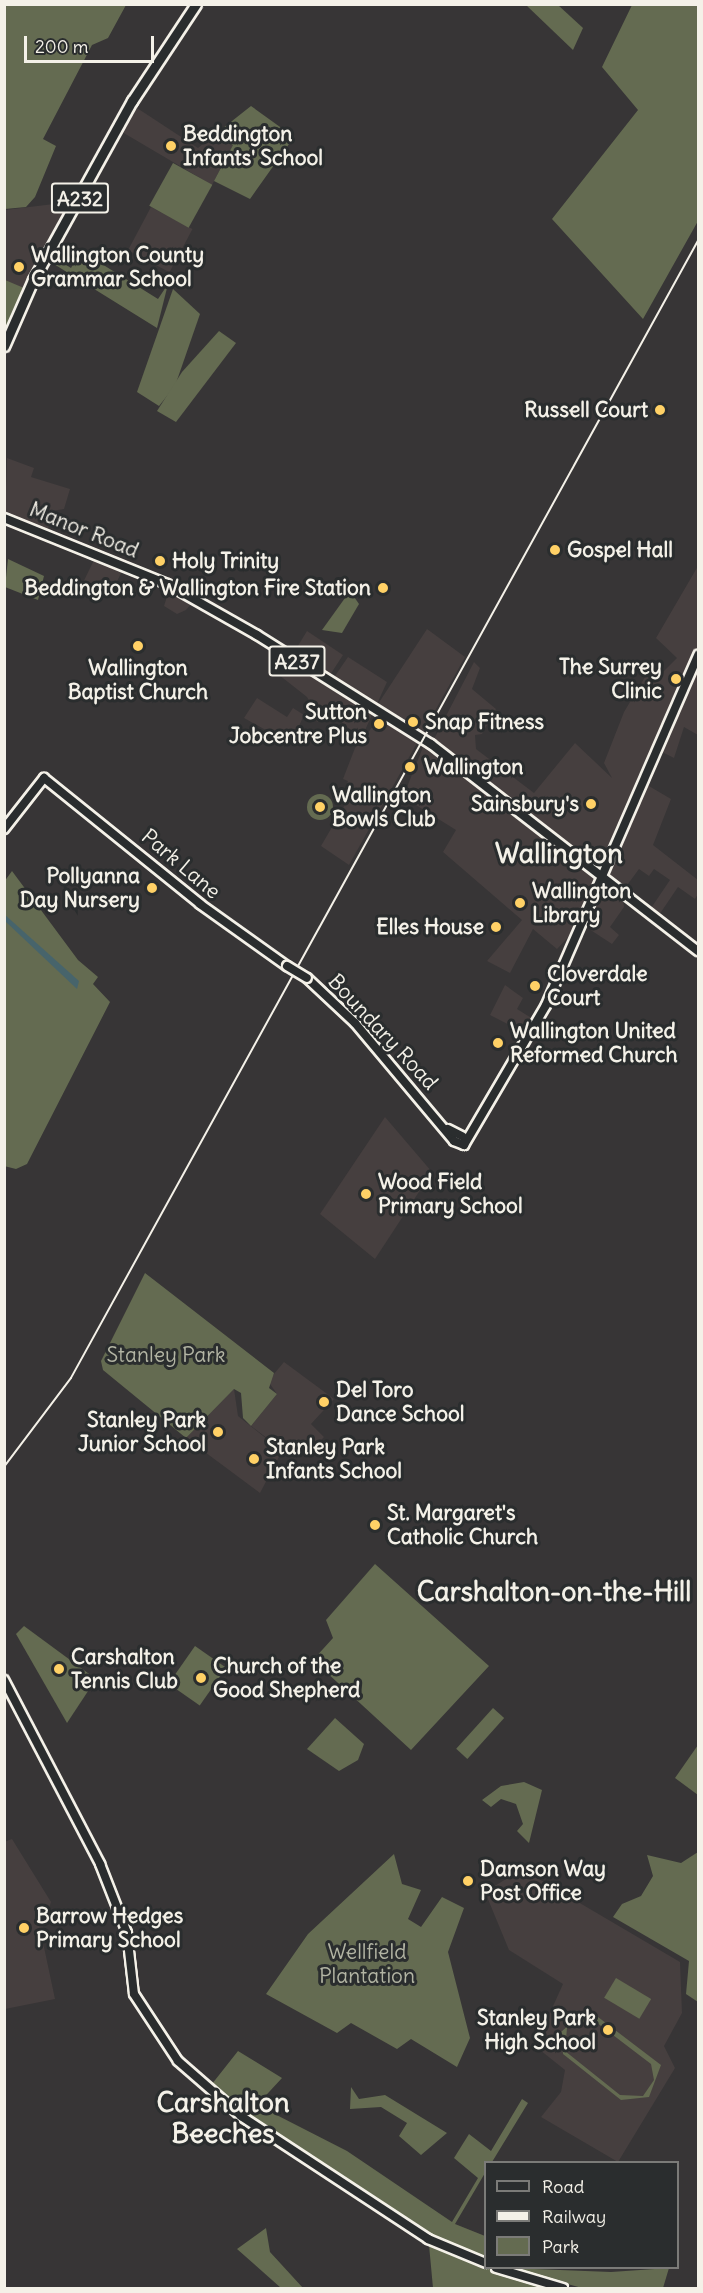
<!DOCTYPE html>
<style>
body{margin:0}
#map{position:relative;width:703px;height:2293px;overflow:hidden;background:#373536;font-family:Delius,sans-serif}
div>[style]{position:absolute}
.built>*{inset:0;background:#463f3f;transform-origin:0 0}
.green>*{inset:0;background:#646b51;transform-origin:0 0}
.round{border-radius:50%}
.water>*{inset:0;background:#47646b}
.roads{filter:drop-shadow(2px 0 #f4f1e8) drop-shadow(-2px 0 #f4f1e8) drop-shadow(0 2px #f4f1e8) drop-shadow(0 -2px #f4f1e8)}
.major>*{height:8px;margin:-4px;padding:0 4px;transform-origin:4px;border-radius:4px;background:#2a2d2e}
.highway>*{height:9px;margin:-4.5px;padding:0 4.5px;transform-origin:4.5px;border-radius:4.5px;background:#2a2d2e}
.rail>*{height:1.5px;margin:-0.75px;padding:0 0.75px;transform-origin:0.75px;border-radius:0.75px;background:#f4f1e8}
.bridges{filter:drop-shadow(2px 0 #f4f1e8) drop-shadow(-2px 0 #f4f1e8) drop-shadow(0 2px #f4f1e8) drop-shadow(0 -2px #f4f1e8)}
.major-bridge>*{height:8px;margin:-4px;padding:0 4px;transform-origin:4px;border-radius:4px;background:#2a2d2e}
.dots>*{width:16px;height:16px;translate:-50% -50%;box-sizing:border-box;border:3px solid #2a2d2e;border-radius:50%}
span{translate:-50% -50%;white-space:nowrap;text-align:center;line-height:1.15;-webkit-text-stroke:6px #2a2d2e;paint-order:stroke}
.shield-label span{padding:2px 4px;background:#2a2d2e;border:2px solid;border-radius:4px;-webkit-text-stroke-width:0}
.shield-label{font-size:20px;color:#f4f1e8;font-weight:700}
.poi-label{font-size:21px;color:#f4f1e8;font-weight:700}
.left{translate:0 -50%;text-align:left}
.right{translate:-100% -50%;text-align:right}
.street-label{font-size:21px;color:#f4f1e8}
.park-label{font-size:21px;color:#b3b5a4}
.district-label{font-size:27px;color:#f4f1e8;font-weight:700}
.frame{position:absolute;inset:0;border:6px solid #f4f1e8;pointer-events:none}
.legend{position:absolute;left:484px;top:2161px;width:195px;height:108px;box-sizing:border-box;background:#2a2d2e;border:2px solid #7b7b78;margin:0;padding:8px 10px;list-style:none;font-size:18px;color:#f4f1e8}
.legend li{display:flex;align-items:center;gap:12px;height:30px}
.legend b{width:30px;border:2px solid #7b7b78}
.scale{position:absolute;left:24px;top:36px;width:130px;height:27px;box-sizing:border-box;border:3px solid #f4f1e8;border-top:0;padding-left:8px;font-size:18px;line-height:21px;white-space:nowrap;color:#f4f1e8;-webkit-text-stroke:4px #2a2d2e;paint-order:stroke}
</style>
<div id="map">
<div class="built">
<i style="clip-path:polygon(137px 108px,198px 148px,213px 136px,233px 145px,212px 185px,122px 132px)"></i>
<i style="clip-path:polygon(62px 203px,69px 206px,38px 258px,5px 334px,5px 210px)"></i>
<i style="left:151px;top:207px;width:47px;height:49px;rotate:28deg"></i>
<i style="clip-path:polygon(7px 458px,34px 468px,31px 477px,70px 489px,64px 509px,52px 511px,48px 530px,5px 515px)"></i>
<i style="left:95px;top:558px;width:30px;height:27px;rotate:26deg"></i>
<i style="clip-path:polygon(698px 566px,698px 735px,684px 727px,674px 758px,652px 747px,637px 779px,671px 799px,653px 845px,698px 880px,698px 894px,695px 899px,678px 887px,657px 918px,649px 911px,670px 880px,654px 869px,649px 876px,639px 869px,622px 892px,624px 907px,610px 927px,619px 935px,612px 944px,586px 927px,576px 929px,557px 949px,533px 929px,510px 973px,487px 961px,522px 920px,443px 852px,456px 830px,403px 797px,423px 747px,429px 736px,434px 739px,474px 662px,480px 668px,472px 689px,496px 709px,482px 734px,475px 735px,476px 749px,534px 793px,575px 743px,612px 778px,604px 763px,624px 712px,645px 677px,657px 678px,677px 658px,656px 638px)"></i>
<i style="clip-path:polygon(169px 590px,192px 603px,186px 610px,177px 614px,164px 606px)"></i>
<i style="clip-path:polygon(427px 629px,465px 657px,349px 865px,321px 846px,346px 803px,341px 799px,348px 781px,343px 779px,355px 748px,384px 713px,376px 707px)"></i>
<i style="clip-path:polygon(307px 631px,343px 655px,328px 678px,305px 664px,302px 669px,328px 686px,348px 657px,387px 682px,361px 739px,336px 717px,323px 714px,318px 722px,308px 716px,312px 706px,307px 697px,274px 671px,282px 658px,288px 662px)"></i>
<i style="clip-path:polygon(257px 698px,287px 717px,293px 708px,304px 715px,291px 744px,244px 718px)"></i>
<i style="clip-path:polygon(505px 985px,523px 998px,517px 1009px,533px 1019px,525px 1033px,490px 1015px)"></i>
<i style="clip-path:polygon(385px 1117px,432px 1172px,375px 1259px,320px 1214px)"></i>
<i style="clip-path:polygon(284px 1362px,334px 1399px,311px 1424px,324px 1437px,312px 1450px,290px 1440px,284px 1451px,251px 1426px,277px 1394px,268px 1381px)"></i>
<i style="clip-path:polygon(234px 1389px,238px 1416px,282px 1451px,260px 1493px,186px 1438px)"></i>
<i style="clip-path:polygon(12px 1839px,51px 1902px,41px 1933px,55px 1999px,5px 2009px,4px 1842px)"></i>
<i style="clip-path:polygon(522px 1869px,680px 1962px,682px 2013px,664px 2046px,675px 2068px,618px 2162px,541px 2117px,561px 2092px,565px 2070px,535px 2046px,563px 1984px,509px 1950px,485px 1892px)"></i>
</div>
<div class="green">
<i style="clip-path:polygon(4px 5px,126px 5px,108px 38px,92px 45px,43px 139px,56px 146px,35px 197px,26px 207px,5px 209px)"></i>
<i style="clip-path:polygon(526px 5px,558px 5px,583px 28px,573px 50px)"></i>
<i style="clip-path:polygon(632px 5px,698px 5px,698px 221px,643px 319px,552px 219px,638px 110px,602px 67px)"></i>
<i style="clip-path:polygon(251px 106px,294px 137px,250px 199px,214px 181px,233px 145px,213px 136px)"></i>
<i style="left:173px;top:163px;width:45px;height:49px;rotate:29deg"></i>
<i style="clip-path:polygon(81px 251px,158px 299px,168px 284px,157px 328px,49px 261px,52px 256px,71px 268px)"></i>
<i style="clip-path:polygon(5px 280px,24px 288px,5px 334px)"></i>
<i style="clip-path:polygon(173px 289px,200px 314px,175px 386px,159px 406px,137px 392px)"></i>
<i style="clip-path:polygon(219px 331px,236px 343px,176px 422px,157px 411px,182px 372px)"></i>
<i style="clip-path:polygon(8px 559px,44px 576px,38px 600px,5px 587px)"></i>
<i style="clip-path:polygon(350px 591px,359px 604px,342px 633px,322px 630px)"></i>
<i class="round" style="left:307px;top:794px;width:26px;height:26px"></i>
<i style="clip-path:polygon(12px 871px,78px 960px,98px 977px,93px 984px,110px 1002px,27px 1164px,16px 1169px,4px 1166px,4px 882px)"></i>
<i style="clip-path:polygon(145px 1273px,274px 1373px,269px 1388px,277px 1394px,251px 1426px,243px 1418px,241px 1393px,234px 1389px,186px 1438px,103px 1370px,101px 1361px)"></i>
<i style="clip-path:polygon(375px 1564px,489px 1666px,411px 1750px,313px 1660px,333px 1638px,326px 1620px)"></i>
<i style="clip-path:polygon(24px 1626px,96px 1679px,67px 1723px,16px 1634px)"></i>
<i style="left:195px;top:1646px;width:38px;height:46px;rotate:35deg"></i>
<i style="left:493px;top:1708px;width:15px;height:55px;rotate:42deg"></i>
<i style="clip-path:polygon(335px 1718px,364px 1744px,358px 1760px,339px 1771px,307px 1749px)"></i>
<i style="clip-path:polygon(698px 1745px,698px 1795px,675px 1778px)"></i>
<i style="clip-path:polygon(524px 1782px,542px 1790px,529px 1843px,517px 1831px,523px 1824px,516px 1804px,501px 1799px,491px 1807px,482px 1800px,501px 1786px)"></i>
<i style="clip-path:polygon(698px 1852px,698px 2002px,686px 1994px,689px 1961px,613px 1917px,622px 1904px,641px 1896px,653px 1876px,647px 1855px,681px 1863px)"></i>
<i style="clip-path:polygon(394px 1854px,402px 1884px,421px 1890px,408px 1919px,421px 1927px,442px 1897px,464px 1908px,448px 1952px,470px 2038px,457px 2067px,411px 2039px,397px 2049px,351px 2023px,337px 2033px,266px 1994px,308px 1934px)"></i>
<i style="left:616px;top:1978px;width:41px;height:23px;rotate:31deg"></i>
<i style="clip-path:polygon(evenodd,580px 2015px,598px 2017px,661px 2065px,649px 2097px,621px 2100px,563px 2054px,561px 2032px,580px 2015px,592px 2019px,651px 2064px,654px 2080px,643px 2096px,620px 2095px,565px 2051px,567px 2028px,592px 2019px)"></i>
<i style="clip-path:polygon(238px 2051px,282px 2078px,257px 2105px,347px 2151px,452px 2222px,478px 2178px,454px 2158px,469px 2134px,491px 2151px,522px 2099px,528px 2103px,492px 2162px,486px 2162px,485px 2173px,455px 2224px,485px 2236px,485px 2260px,429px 2236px,228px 2106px,208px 2089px)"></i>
<i style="clip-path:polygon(351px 2087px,359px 2099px,385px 2095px,447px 2133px,421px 2155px,399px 2136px,407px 2123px,381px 2107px,350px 2109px)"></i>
<i style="clip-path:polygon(266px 2228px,270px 2252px,303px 2288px,281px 2288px,237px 2249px)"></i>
<i style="clip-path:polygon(429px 2245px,527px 2283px,550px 2288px,433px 2288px)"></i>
<i style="clip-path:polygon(509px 2268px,611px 2272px,669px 2268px,663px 2288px,582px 2288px)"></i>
</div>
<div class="water">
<i style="clip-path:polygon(4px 914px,79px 981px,77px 989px,5px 921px)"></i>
</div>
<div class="roads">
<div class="major">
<i style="left:4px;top:518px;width:176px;rotate:22deg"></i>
<i style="left:167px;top:584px;width:103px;rotate:29.5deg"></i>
<i style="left:257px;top:635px;width:205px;rotate:32.1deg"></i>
<i style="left:431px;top:744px;width:338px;rotate:37.8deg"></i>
<i style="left:4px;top:829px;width:65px;rotate:-51.9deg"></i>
<i style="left:44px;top:778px;width:201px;rotate:38.9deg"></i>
<i style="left:200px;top:904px;width:107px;rotate:35.5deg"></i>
<i style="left:307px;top:978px;width:66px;rotate:43.2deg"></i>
<i style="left:355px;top:1023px;width:154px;rotate:50deg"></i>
<i style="left:448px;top:1129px;width:16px;rotate:27deg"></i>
<i style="left:454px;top:1141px;width:11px;rotate:22deg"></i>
<i style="left:464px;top:1145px;width:162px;rotate:-59.6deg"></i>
<i style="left:546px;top:1005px;width:382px;rotate:-66.5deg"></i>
<i style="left:4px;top:1680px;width:208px;rotate:62.4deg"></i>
<i style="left:100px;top:1864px;width:74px;rotate:68.6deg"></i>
<i style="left:127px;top:1933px;width:61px;rotate:83.5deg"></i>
<i style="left:134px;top:1994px;width:80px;rotate:56.7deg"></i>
<i style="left:178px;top:2061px;width:84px;rotate:41.1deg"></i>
<i style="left:241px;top:2116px;width:224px;rotate:33.3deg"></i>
<i style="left:428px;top:2239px;width:63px;rotate:22.5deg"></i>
<i style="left:496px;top:2268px;width:70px;rotate:16.6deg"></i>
</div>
<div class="highway">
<i style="left:4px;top:346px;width:72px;rotate:-66.3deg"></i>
<i style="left:33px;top:280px;width:205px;rotate:-61.1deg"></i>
<i style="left:132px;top:101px;width:116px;rotate:-56.6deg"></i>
</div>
</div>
<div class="rail">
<i style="left:4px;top:1467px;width:111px;rotate:-53deg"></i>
<i style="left:71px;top:1378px;width:1298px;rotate:-61.13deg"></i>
</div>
<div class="bridges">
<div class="major-bridge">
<i style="left:287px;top:966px;width:23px;rotate:31deg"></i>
</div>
</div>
<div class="dots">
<i style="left:171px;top:146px;background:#ffd166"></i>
<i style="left:19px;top:267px;background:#ffd166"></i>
<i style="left:660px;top:410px;background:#ffd166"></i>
<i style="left:555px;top:550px;background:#ffd166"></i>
<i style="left:160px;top:561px;background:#ffd166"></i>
<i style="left:383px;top:588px;background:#ffd166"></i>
<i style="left:138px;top:646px;background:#ffd166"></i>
<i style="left:676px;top:679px;background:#ffd166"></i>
<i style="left:413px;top:722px;background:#ffd166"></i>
<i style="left:379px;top:724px;background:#ffd166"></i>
<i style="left:410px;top:767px;background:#ffd166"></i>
<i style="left:591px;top:804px;background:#ffd166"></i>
<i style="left:320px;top:807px;background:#ffd166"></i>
<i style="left:152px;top:888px;background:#ffd166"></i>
<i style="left:520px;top:903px;background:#ffd166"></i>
<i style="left:496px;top:927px;background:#ffd166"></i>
<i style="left:535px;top:986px;background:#ffd166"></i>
<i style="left:498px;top:1043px;background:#ffd166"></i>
<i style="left:366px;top:1194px;background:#ffd166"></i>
<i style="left:324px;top:1402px;background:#ffd166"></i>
<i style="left:218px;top:1432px;background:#ffd166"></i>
<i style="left:254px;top:1459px;background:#ffd166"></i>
<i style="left:375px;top:1525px;background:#ffd166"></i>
<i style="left:59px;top:1669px;background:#ffd166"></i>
<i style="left:201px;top:1678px;background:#ffd166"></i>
<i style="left:468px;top:1881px;background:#ffd166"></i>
<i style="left:24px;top:1928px;background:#ffd166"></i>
<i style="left:608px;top:2030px;background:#ffd166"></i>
</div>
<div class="shield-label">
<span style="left:80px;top:198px">A232</span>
<span style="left:297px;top:661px">A237</span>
</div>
<div class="poi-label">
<span class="left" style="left:183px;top:146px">Beddington<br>Infants' School</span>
<span class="left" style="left:31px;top:267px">Wallington County<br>Grammar School</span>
<span class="right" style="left:648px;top:410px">Russell Court</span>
<span class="left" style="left:567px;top:550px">Gospel Hall</span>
<span class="left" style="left:172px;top:561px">Holy Trinity</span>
<span class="right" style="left:371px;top:588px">Beddington &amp; Wallington Fire Station</span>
<span class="right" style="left:662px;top:679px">The Surrey<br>Clinic</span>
<span style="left:138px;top:680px">Wallington<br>Baptist Church</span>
<span class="right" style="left:367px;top:724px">Sutton<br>Jobcentre Plus</span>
<span class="left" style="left:425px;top:722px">Snap Fitness</span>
<span class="left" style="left:424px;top:767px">Wallington</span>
<span class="left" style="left:332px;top:807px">Wallington<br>Bowls Club</span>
<span class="right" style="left:579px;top:804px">Sainsbury's</span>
<span class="right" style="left:140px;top:888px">Pollyanna<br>Day Nursery</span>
<span class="left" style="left:532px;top:903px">Wallington<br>Library</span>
<span class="right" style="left:484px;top:927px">Elles House</span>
<span class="left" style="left:547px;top:986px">Cloverdale<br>Court</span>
<span class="left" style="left:510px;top:1043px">Wallington United<br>Reformed Church</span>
<span class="left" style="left:378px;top:1194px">Wood Field<br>Primary School</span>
<span class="left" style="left:336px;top:1402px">Del Toro<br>Dance School</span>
<span class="right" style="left:206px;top:1432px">Stanley Park<br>Junior School</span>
<span class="left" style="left:266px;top:1459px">Stanley Park<br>Infants School</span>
<span class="left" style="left:387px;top:1525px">St. Margaret's<br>Catholic Church</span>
<span class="left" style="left:71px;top:1669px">Carshalton<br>Tennis Club</span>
<span class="left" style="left:213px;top:1678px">Church of the<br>Good Shepherd</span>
<span class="left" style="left:480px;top:1881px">Damson Way<br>Post Office</span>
<span class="left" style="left:36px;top:1928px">Barrow Hedges<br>Primary School</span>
<span class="right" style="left:596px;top:2030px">Stanley Park<br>High School</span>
</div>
<div class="street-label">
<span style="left:84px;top:530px;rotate:22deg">Manor Road</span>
<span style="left:181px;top:864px;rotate:40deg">Park Lane</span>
<span style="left:383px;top:1032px;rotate:47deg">Boundary Road</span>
</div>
<div class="park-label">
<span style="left:166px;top:1355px">Stanley Park</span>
<span style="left:367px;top:1964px">Wellfield<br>Plantation</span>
</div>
<div class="district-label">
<span style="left:559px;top:854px">Wallington</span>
<span style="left:554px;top:1592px">Carshalton-on-the-Hill</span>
<span style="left:223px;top:2118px">Carshalton<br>Beeches</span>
</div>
<div class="frame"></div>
<ul class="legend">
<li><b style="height:8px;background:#2a2d2e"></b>Road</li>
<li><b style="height:8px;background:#f4f1e8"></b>Railway</li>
<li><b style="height:16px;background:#646b51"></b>Park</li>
</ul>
<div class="scale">200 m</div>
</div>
